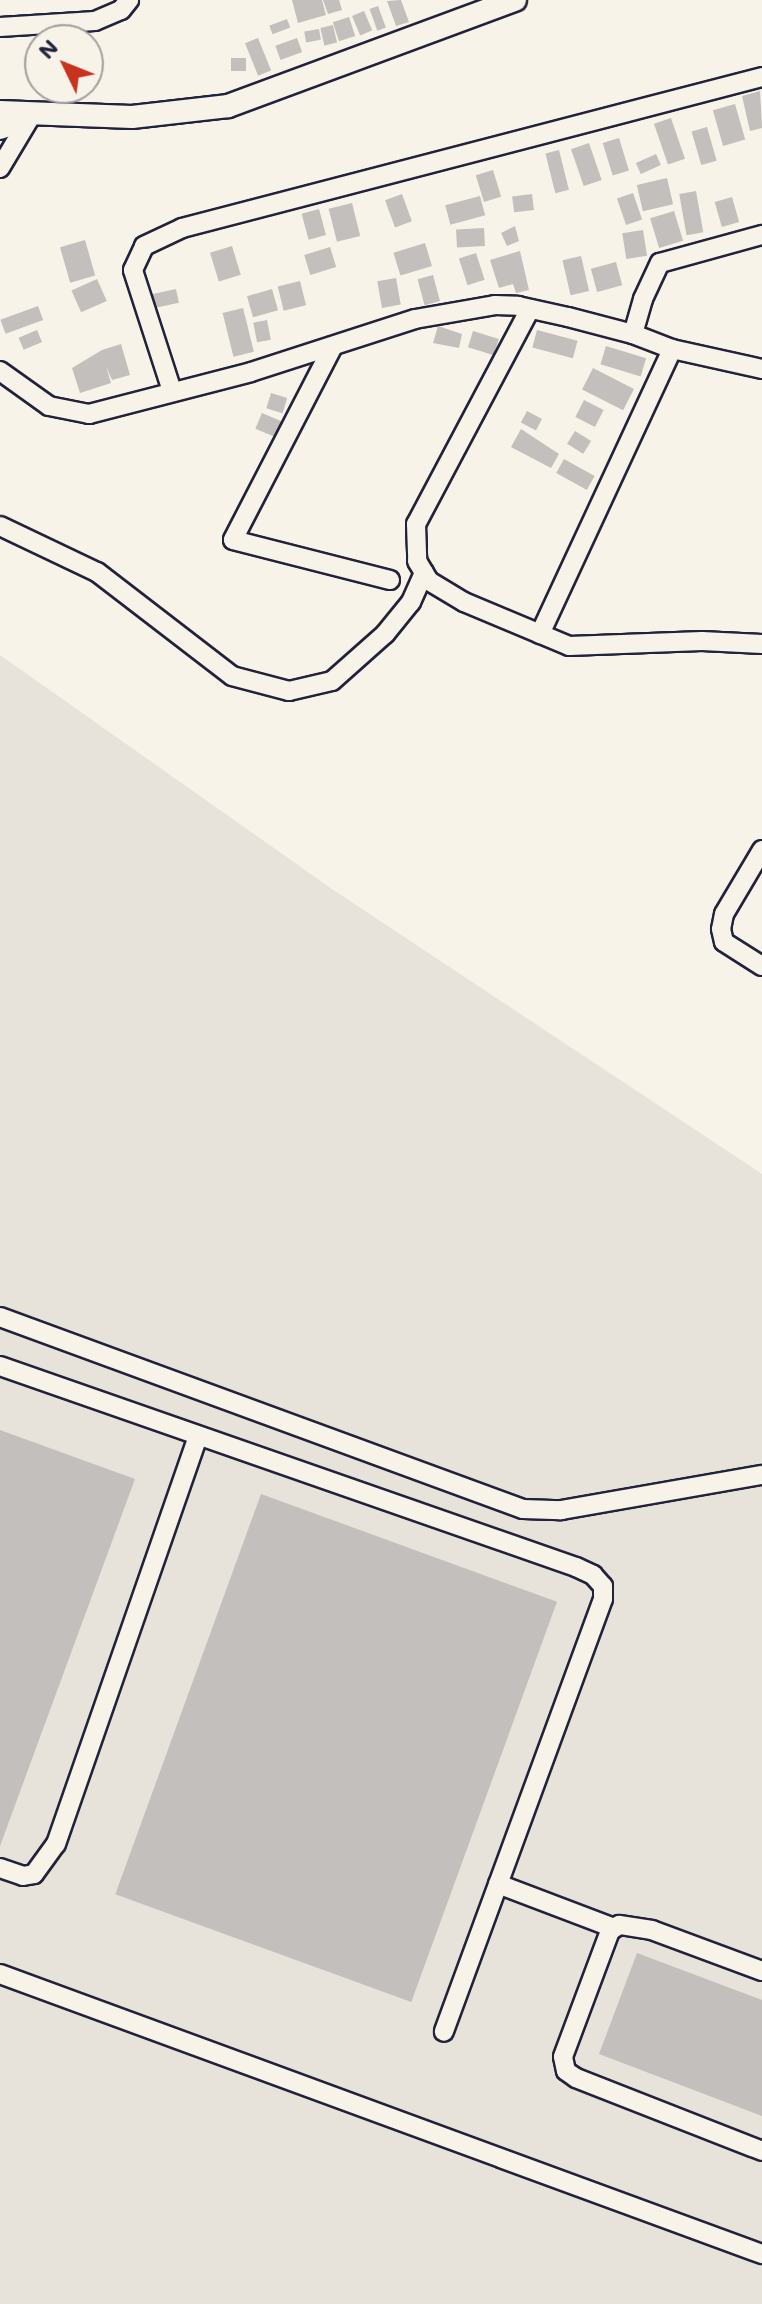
<!DOCTYPE html>
<style>
body{margin:0}
#map{position:relative;width:762px;height:2304px;overflow:hidden;background:#f7f3e8;font-family:Mali,sans-serif}
div>[style]{position:absolute}
.built>*{inset:0;background:#e7e3db}
.building>*{inset:0;background:#c2bfbd;transform-origin:0 0}
.roads{filter:drop-shadow(2px 0 #22223b) drop-shadow(-2px 0 #22223b) drop-shadow(0 2px #22223b) drop-shadow(0 -2px #22223b)}
.minor>*{height:18px;margin:-9px;padding:0 9px;transform-origin:9px;border-radius:9px;background:#f7f3e8}
.major>*{height:22px;margin:-11px;padding:0 11px;transform-origin:11px;border-radius:11px;background:#f7f3e8}
span{translate:-50% -50%;white-space:nowrap;text-align:center;line-height:1.15;-webkit-text-stroke:6px #f7f3e8;paint-order:stroke}
.north{position:absolute;left:24px;top:24px;width:80px;height:80px;box-sizing:border-box;background:#f7f3e8;border:2px solid #a29fa3;border-radius:50%;rotate:313deg;font-size:22px;font-weight:700;line-height:32px;text-align:center;color:#22223b}
.north::after{content:'';display:block;margin:auto;width:28px;height:36px;background:#c8321e;clip-path:polygon(50% 0,100% 100%,50% 72%,0 100%)}
</style>
<div id="map">
<div class="built">
<i style="clip-path:polygon(0 655px,332px 889px,762px 1174px,762px 2304px,0 2304px)"></i>
</div>
<div class="building">
<i style="clip-path:polygon(292px 0,322px 0,326px 15px,298px 23px)"></i>
<i style="clip-path:polygon(323px 0,339px 0,342px 10px,328px 14px)"></i>
<i style="clip-path:polygon(401px 0,409px 22px,396px 26px,387px 1px)"></i>
<i style="left:378px;top:6px;width:23px;height:9px;rotate:70deg"></i>
<i style="left:364px;top:11px;width:21px;height:13px;rotate:67deg"></i>
<i style="left:349px;top:17px;width:20px;height:17px;rotate:72deg"></i>
<i style="left:287px;top:19px;width:9px;height:19px;rotate:69deg"></i>
<i style="left:333px;top:25px;width:18px;height:13px;rotate:77deg"></i>
<i style="left:319px;top:29px;width:11px;height:15px;rotate:80deg"></i>
<i style="left:258px;top:38px;width:35px;height:14px;rotate:68deg"></i>
<i style="left:297px;top:38px;width:15px;height:23px;rotate:70deg"></i>
<i style="left:231px;top:58px;width:15px;height:13px"></i>
<i style="clip-path:polygon(760px 91px,762px 128px,750px 131px,742px 96px)"></i>
<i style="left:735px;top:104px;width:37px;height:23px;rotate:74deg"></i>
<i style="left:671px;top:118px;width:43px;height:18px;rotate:71deg"></i>
<i style="left:707px;top:127px;width:35px;height:16px;rotate:74deg"></i>
<i style="left:619px;top:138px;width:34px;height:17px;rotate:73deg"></i>
<i style="left:589px;top:143px;width:39px;height:19px;rotate:71deg"></i>
<i style="left:559px;top:150px;width:41px;height:14px;rotate:76deg"></i>
<i style="left:656px;top:154px;width:12px;height:22px;rotate:66deg"></i>
<i style="left:493px;top:170px;width:28px;height:18px;rotate:73deg"></i>
<i style="left:667px;top:178px;width:27px;height:31px;rotate:77deg"></i>
<i style="left:696px;top:191px;width:42px;height:17px;rotate:80deg"></i>
<i style="left:633px;top:193px;width:28px;height:17px;rotate:71deg"></i>
<i style="left:402px;top:194px;width:29px;height:18px;rotate:70deg"></i>
<i style="left:532px;top:194px;width:16px;height:20px;rotate:83deg"></i>
<i style="left:480px;top:196px;width:20px;height:36px;rotate:75deg"></i>
<i style="left:732px;top:197px;width:26px;height:18px;rotate:74deg"></i>
<i style="left:352px;top:203px;width:34px;height:24px;rotate:76deg"></i>
<i style="left:319px;top:209px;width:27px;height:18px;rotate:75deg"></i>
<i style="left:674px;top:211px;width:31px;height:25px;rotate:73deg"></i>
<i style="clip-path:polygon(515px 226px,519px 241px,507px 246px,501px 233px)"></i>
<i style="left:484px;top:228px;width:18px;height:28px;rotate:87deg"></i>
<i style="left:643px;top:230px;width:26px;height:21px;rotate:81deg"></i>
<i style="left:85px;top:240px;width:37px;height:26px;rotate:74deg"></i>
<i style="left:425px;top:243px;width:24px;height:33px;rotate:73deg"></i>
<i style="left:232px;top:246px;width:30px;height:23px;rotate:73deg"></i>
<i style="left:330px;top:247px;width:21px;height:27px;rotate:73deg"></i>
<i style="clip-path:polygon(520px 251px,529px 290px,516px 293px,513px 284px,499px 288px,490px 260px)"></i>
<i style="left:476px;top:253px;width:28px;height:18px;rotate:72deg"></i>
<i style="left:581px;top:256px;width:36px;height:19px;rotate:77deg"></i>
<i style="left:616px;top:262px;width:24px;height:26px;rotate:75deg"></i>
<i style="left:433px;top:275px;width:27px;height:16px;rotate:75deg"></i>
<i style="left:396px;top:278px;width:27px;height:19px;rotate:80deg"></i>
<i style="left:97px;top:279px;width:24px;height:28px;rotate:66deg"></i>
<i style="left:300px;top:281px;width:25px;height:23px;rotate:76deg"></i>
<i style="left:176px;top:289px;width:14px;height:25px;rotate:78deg"></i>
<i style="left:272px;top:289px;width:22px;height:26px;rotate:74deg"></i>
<i style="left:38px;top:306px;width:15px;height:40px;rotate:70deg"></i>
<i style="left:243px;top:308px;width:45px;height:21px;rotate:76deg"></i>
<i style="left:267px;top:320px;width:20px;height:14px;rotate:79deg"></i>
<i style="clip-path:polygon(438px 326px,462px 334px,459px 348px,433px 343px)"></i>
<i style="left:37px;top:330px;width:13px;height:20px;rotate:67deg"></i>
<i style="left:537px;top:330px;width:42px;height:18px;rotate:15deg"></i>
<i style="left:473px;top:331px;width:27px;height:17px;rotate:17deg"></i>
<i style="clip-path:polygon(121px 344px,130px 375px,112px 380px,106px 366px,111px 383px,80px 393px,72px 368px,102px 350px)"></i>
<i style="left:606px;top:346px;width:42px;height:19px;rotate:17deg"></i>
<i style="left:593px;top:368px;width:46px;height:24px;rotate:27deg"></i>
<i style="left:271px;top:393px;width:17px;height:16px;rotate:17deg"></i>
<i style="left:584px;top:400px;width:22px;height:19px;rotate:27deg"></i>
<i style="left:527px;top:411px;width:17px;height:13px;rotate:28deg"></i>
<i style="left:262px;top:413px;width:30px;height:17px;rotate:23deg"></i>
<i style="clip-path:polygon(521px 429px,559px 454px,551px 468px,511px 447px)"></i>
<i style="left:575px;top:431px;width:19px;height:15px;rotate:32deg"></i>
<i style="left:564px;top:459px;width:35px;height:16px;rotate:29deg"></i>
<i style="clip-path:polygon(0 1430px,135px 1479px,0 1846px)"></i>
<i style="left:261px;top:1494px;width:315px;height:426px;rotate:20deg"></i>
<i style="clip-path:polygon(637px 1953px,762px 2000px,762px 2116px,599px 2054px)"></i>
</div>
<div class="roads">
<div class="minor">
<i style="left:0;top:27px;width:95px;rotate:-3.6deg"></i>
<i style="left:95px;top:21px;width:28px;rotate:-23deg"></i>
<i style="left:121px;top:10px;width:13px;rotate:-51deg"></i>
<i style="left:0;top:130px;width:29px;rotate:-18deg"></i>
<i style="left:0;top:168px;width:61px;rotate:-59.2deg"></i>
<i style="left:530px;top:309px;width:243px;rotate:117.9deg"></i>
<i style="left:416px;top:524px;width:37px;rotate:88deg"></i>
<i style="left:417px;top:561px;width:23px;rotate:59deg"></i>
<i style="left:429px;top:581px;width:41px;rotate:31deg"></i>
<i style="left:464px;top:602px;width:114px;rotate:22.7deg"></i>
<i style="left:569px;top:646px;width:133px;rotate:-2.2deg"></i>
<i style="left:702px;top:641px;width:60px;rotate:2.9deg"></i>
<i style="left:633px;top:334px;width:36px;rotate:-74deg"></i>
<i style="left:643px;top:299px;width:40px;rotate:-65deg"></i>
<i style="left:660px;top:263px;width:106px;rotate:-15.4deg"></i>
<i style="left:333px;top:346px;width:218px;rotate:117.3deg"></i>
<i style="left:233px;top:540px;width:162px;rotate:14.3deg"></i>
<i style="left:0;top:371px;width:60px;rotate:35.5deg"></i>
<i style="left:49px;top:406px;width:41px;rotate:11.3deg"></i>
<i style="left:89px;top:414px;width:167px;rotate:-14.5deg"></i>
<i style="left:251px;top:372px;width:172px;rotate:-17.9deg"></i>
<i style="left:415px;top:319px;width:81px;rotate:-9.9deg"></i>
<i style="left:495px;top:305px;width:23px;rotate:2deg"></i>
<i style="left:518px;top:306px;width:51px;rotate:12.4deg"></i>
<i style="left:568px;top:317px;width:67px;rotate:14.7deg"></i>
<i style="left:633px;top:334px;width:42px;rotate:21deg"></i>
<i style="left:672px;top:349px;width:92px;rotate:12.5deg"></i>
<i style="left:172px;top:391px;width:127px;rotate:-107.9deg"></i>
<i style="left:133px;top:270px;width:26px;rotate:-65deg"></i>
<i style="left:144px;top:246px;width:42px;rotate:-25.3deg"></i>
<i style="left:182px;top:228px;width:599px;rotate:-14.59deg"></i>
<i style="left:0;top:526px;width:107px;rotate:25.4deg"></i>
<i style="left:97px;top:572px;width:170px;rotate:37.6deg"></i>
<i style="left:232px;top:676px;width:59px;rotate:14.7deg"></i>
<i style="left:289px;top:691px;width:44px;rotate:-13.1deg"></i>
<i style="left:332px;top:681px;width:71px;rotate:-41.6deg"></i>
<i style="left:385px;top:634px;width:41px;rotate:-50.9deg"></i>
<i style="left:411px;top:602px;width:32px;rotate:-66deg"></i>
<i style="left:540px;top:634px;width:314px;rotate:-65.1deg"></i>
<i style="left:762px;top:850px;width:74px;rotate:120.7deg"></i>
<i style="left:724px;top:914px;width:15px;rotate:101deg"></i>
<i style="left:721px;top:929px;width:13px;rotate:77deg"></i>
<i style="left:724px;top:942px;width:45px;rotate:32.3deg"></i>
<i style="left:0;top:1317px;width:557px;rotate:20.16deg"></i>
<i style="left:523px;top:1509px;width:38px;rotate:2deg"></i>
<i style="left:561px;top:1510px;width:204px;rotate:-9.9deg"></i>
<i style="left:0;top:1366px;width:610px;rotate:19.24deg"></i>
<i style="left:576px;top:1567px;width:19px;rotate:25deg"></i>
<i style="left:593px;top:1575px;width:15px;rotate:48deg"></i>
<i style="left:603px;top:1586px;width:13px;rotate:90deg"></i>
<i style="left:603px;top:1599px;width:461px;rotate:110.2deg"></i>
<i style="left:0;top:1868px;width:24px;rotate:19deg"></i>
<i style="left:23px;top:1876px;width:11px;rotate:-10deg"></i>
<i style="left:34px;top:1874px;width:37px;rotate:-54deg"></i>
<i style="left:56px;top:1844px;width:432px;rotate:-70.8deg"></i>
<i style="left:498px;top:1884px;width:124px;rotate:20.8deg"></i>
<i style="left:762px;top:1971px;width:117px;rotate:-159.6deg"></i>
<i style="left:652px;top:1930px;width:33px;rotate:-171deg"></i>
<i style="left:619px;top:1925px;width:11px;rotate:146deg"></i>
<i style="left:610px;top:1931px;width:134px;rotate:110.5deg"></i>
<i style="left:563px;top:2057px;width:14px;rotate:78deg"></i>
<i style="left:566px;top:2071px;width:12px;rotate:35deg"></i>
<i style="left:576px;top:2078px;width:200px;rotate:21.4deg"></i>
<i style="left:0;top:1974px;width:812px;rotate:20.18deg"></i>
</div>
<div class="major">
<i style="left:0;top:112px;width:132px;rotate:2.2deg"></i>
<i style="left:132px;top:117px;width:97px;rotate:-6.5deg"></i>
<i style="left:228px;top:106px;width:306px;rotate:-20.3deg"></i>
</div>
</div>
<div class="north">N</div>
</div>
